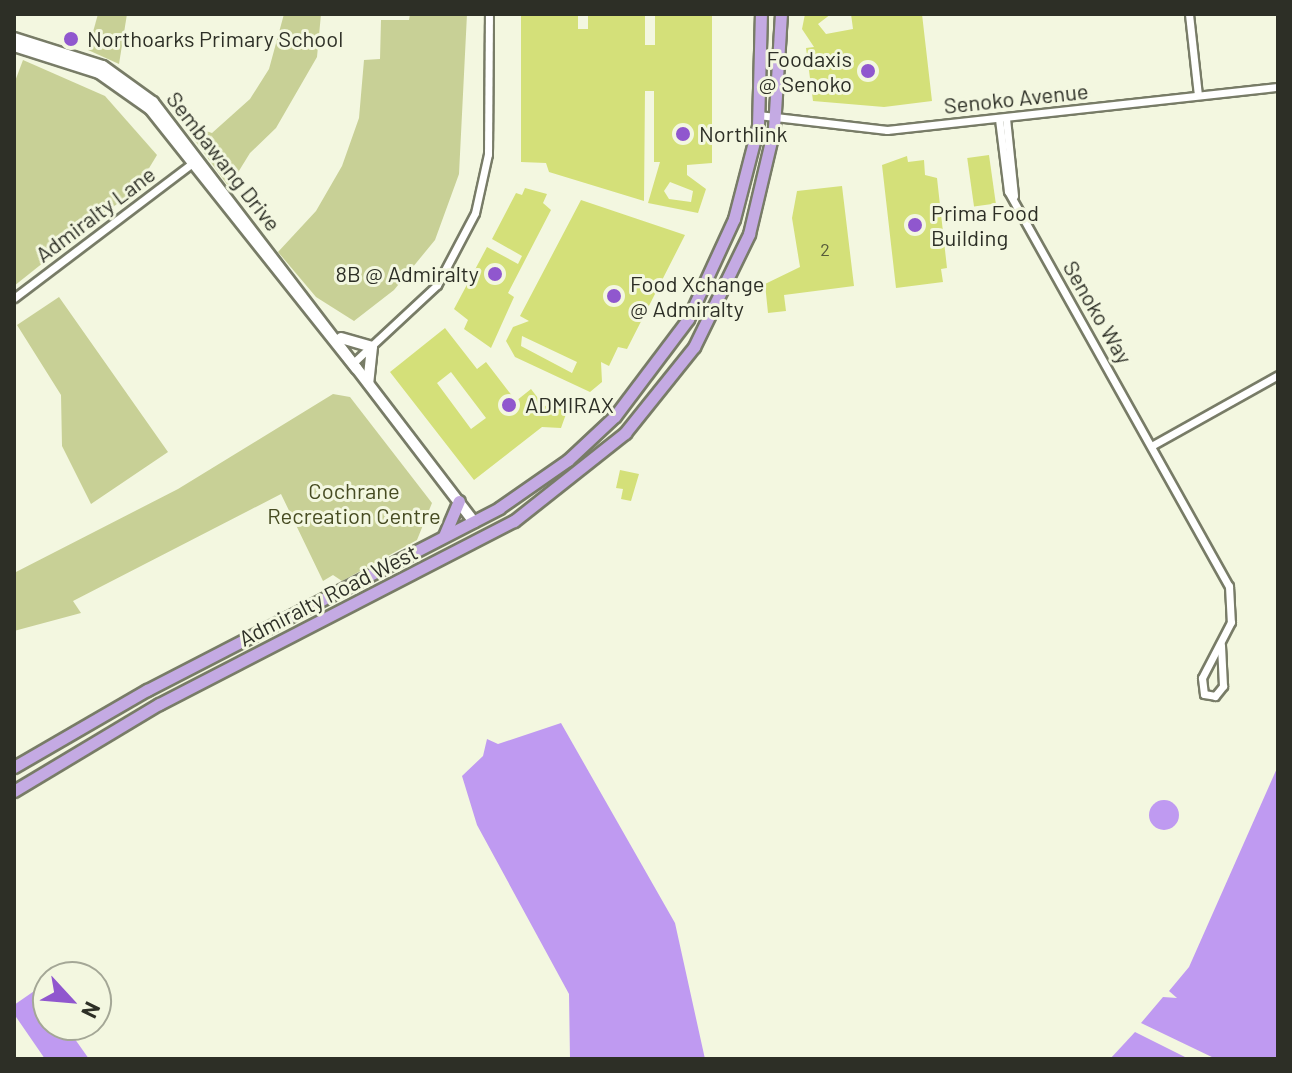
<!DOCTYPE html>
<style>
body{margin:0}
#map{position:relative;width:1292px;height:1073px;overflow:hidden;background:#f3f7e0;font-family:Barlow,sans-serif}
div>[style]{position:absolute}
.green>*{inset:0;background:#c8d096}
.water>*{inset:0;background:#bf9af1}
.round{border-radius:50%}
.building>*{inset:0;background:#d4e079;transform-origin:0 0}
.roads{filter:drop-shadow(2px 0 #787c67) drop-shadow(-2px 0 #787c67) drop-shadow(0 2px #787c67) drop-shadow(0 -2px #787c67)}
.minor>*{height:7px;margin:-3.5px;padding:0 3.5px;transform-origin:3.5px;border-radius:3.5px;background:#fff}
.secondary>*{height:10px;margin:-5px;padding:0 5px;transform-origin:5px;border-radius:5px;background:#fff}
.primary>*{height:11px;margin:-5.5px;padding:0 5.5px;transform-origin:5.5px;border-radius:5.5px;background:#c4aae3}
.dots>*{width:22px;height:22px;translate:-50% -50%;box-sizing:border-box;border:4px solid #f3f7e0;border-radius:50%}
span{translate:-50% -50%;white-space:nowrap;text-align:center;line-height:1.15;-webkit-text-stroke:6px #f3f7e0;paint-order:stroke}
.number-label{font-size:18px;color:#575b3b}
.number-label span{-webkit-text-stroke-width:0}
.poi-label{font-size:22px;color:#2d2f26}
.left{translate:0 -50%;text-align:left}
.right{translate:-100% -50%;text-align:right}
.street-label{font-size:22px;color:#2d2f26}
.park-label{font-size:22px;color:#474c22}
.frame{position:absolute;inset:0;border:16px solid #2d2f26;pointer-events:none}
.north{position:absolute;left:32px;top:961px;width:80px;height:80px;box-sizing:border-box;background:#f3f7e0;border:2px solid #a4a796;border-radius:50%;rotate:116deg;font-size:22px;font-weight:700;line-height:32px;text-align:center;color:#2d2f26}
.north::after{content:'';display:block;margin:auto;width:28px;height:36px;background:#9057ce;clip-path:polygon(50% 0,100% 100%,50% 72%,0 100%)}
</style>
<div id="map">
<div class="green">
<i style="clip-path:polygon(98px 14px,127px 14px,119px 64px,88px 50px)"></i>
<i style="clip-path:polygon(284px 14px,321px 14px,317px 57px,276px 128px,250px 153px,229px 187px,182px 123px,212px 133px,250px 99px,269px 69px)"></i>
<i style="clip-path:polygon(410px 14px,467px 14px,459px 174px,435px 240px,394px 290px,354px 321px,316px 297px,278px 252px,316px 211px,342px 166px,359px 118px,364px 60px,380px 59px,381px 20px,409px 20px)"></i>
<i style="clip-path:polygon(23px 60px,105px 96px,157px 155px,137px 188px,14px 286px,14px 84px)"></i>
<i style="clip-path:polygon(59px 297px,168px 452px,91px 504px,62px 446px,61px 395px,17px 325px)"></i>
<i style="clip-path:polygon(333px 394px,350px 397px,432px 503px,417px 540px,342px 581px,333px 575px,323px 581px,281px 494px,73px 601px,81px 613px,14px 631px,14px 573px,178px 489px)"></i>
</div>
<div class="water">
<i style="clip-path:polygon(561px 723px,675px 923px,705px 1059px,570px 1059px,569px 994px,477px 825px,462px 776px,483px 756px,487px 739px,498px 744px)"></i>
<i style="clip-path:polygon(1278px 766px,1278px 1059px,1216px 1059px,1141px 1023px,1163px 997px,1177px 998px,1169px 991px,1189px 967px)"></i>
<i class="round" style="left:1149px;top:800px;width:30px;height:30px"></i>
<i style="clip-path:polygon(40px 987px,48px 1000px,48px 1025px,65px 1025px,89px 1059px,45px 1059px,14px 1014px,14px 1005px)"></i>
<i style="clip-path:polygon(1135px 1032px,1189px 1059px,1110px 1059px)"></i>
</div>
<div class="building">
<i style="clip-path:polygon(evenodd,521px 14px,578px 14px,578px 29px,588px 29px,588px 14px,645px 14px,645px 45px,655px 45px,655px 14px,712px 14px,712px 163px,687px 165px,687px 175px,706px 189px,698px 213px,648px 203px,660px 162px,654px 162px,654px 91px,645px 91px,644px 201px,549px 172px,546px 163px,521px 162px,521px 14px,670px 182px,693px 191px,691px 202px,669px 199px,664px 191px,670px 182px)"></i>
<i style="clip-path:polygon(805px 14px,831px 14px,818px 24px,826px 34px,853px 29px,851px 14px,922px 14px,932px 101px,884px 107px,813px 101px,806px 48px,814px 47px,802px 29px)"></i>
<i style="left:989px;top:155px;width:49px;height:22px;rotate:82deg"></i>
<i style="clip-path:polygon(907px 156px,908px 162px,924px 160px,925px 175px,937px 178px,947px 268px,941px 269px,943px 282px,896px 288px,882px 165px)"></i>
<i style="clip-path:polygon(842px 186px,854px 286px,784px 295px,786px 311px,768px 313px,765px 284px,800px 267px,792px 218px,797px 191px)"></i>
<i style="clip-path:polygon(525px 188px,547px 194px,543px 203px,551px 210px,508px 293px,514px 297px,491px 348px,464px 329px,468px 320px,454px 309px,487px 247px,518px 264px,522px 256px,492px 239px,516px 193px,522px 195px)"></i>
<i style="clip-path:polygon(evenodd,581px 200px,685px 235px,627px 349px,618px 347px,609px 366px,601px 362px,602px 382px,590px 392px,515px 357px,506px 341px,513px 327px,529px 321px,520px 316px,581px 200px,522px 336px,577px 362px,572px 373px,521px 346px,522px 336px)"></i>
<i style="clip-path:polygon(evenodd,445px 328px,477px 369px,486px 362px,516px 401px,531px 389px,544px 406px,559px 405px,566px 414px,561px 428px,542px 427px,474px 480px,390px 372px,445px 328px,451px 372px,486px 418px,471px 429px,437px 383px,451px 372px)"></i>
<i style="clip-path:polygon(620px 470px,639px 474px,631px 501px,621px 499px,623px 489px,616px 488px)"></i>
</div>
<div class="roads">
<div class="minor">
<i style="left:1189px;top:14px;width:81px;rotate:83.7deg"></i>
<i style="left:758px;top:115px;width:130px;rotate:6.6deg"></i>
<i style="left:887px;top:130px;width:393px;rotate:-6.3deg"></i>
<i style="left:1006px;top:118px;width:78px;rotate:84.1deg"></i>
<i style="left:999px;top:119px;width:73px;rotate:82.9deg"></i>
<i style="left:1008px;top:191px;width:453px;rotate:60.8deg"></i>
<i style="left:1229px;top:586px;width:36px;rotate:87deg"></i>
<i style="left:1231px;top:622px;width:63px;rotate:117.4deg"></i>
<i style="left:1202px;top:678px;width:16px;rotate:83deg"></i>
<i style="left:1204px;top:694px;width:11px;rotate:10deg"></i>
<i style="left:1215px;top:696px;width:13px;rotate:-51deg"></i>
<i style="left:1223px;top:686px;width:41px;rotate:-92.8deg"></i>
<i style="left:14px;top:298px;width:226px;rotate:-37.1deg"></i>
<i style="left:352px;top:364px;width:116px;rotate:-42.9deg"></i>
<i style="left:437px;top:285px;width:81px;rotate:-62.2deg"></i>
<i style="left:475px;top:213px;width:60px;rotate:-77.6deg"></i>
<i style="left:488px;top:154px;width:140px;rotate:-89.6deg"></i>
<i style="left:1153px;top:445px;width:143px;rotate:-29.2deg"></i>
</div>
<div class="secondary">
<i style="left:14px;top:38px;width:93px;rotate:17.5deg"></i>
<i style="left:103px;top:66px;width:62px;rotate:35.8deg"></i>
<i style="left:153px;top:102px;width:529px;rotate:52.61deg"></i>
<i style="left:14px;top:46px;width:89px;rotate:17.6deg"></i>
<i style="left:99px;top:73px;width:62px;rotate:35.2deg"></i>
<i style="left:150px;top:109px;width:332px;rotate:51.5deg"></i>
<i style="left:341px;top:338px;width:32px;rotate:16deg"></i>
<i style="left:372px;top:347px;width:36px;rotate:96deg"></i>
</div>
<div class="primary">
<i style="left:444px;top:536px;width:38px;rotate:-67deg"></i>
<i style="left:14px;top:767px;width:154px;rotate:-30.1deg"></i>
<i style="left:147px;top:690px;width:396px;rotate:-27.3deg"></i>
<i style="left:499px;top:508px;width:84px;rotate:-34.8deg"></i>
<i style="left:568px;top:460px;width:64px;rotate:-43.1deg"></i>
<i style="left:615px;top:416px;width:121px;rotate:-53deg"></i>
<i style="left:688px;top:319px;width:110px;rotate:-65.3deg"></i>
<i style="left:734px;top:219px;width:96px;rotate:-75.5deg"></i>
<i style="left:758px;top:126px;width:112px;rotate:-88.5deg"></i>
<i style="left:14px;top:791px;width:169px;rotate:-31deg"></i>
<i style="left:159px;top:704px;width:399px;rotate:-27.3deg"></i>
<i style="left:514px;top:521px;width:142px;rotate:-38.4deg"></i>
<i style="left:625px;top:433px;width:110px;rotate:-51.3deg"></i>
<i style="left:694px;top:347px;width:126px;rotate:-64deg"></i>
<i style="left:749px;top:234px;width:109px;rotate:-76.7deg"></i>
<i style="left:774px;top:128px;width:114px;rotate:-86.5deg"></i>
</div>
</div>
<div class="dots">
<i style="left:71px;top:39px;background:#9057ce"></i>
<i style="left:868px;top:71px;background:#9057ce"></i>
<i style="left:683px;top:134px;background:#9057ce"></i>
<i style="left:915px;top:225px;background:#9057ce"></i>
<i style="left:495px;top:274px;background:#9057ce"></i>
<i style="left:614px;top:296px;background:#9057ce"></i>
<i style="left:509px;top:405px;background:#9057ce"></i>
</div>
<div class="number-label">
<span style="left:825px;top:249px">2</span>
</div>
<div class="poi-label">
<span class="left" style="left:87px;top:39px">Northoarks Primary School</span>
<span class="right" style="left:852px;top:71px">Foodaxis<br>@ Senoko</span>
<span class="left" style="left:699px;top:134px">Northlink</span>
<span class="left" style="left:931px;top:225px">Prima Food<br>Building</span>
<span class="right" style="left:479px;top:274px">8B @ Admiralty</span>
<span class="left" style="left:630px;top:296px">Food Xchange<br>@ Admiralty</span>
<span class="left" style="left:525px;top:405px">ADMIRAX</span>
</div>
<div class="street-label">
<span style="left:1016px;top:98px;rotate:-6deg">Senoko Avenue</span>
<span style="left:224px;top:161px;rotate:52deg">Sembawang Drive</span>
<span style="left:95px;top:214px;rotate:-37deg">Admiralty Lane</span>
<span style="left:1098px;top:312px;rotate:60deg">Senoko Way</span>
<span style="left:328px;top:595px;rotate:-27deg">Admiralty Road West</span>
</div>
<div class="park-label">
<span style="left:354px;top:503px">Cochrane<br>Recreation Centre</span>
</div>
<div class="frame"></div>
<div class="north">N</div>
</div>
